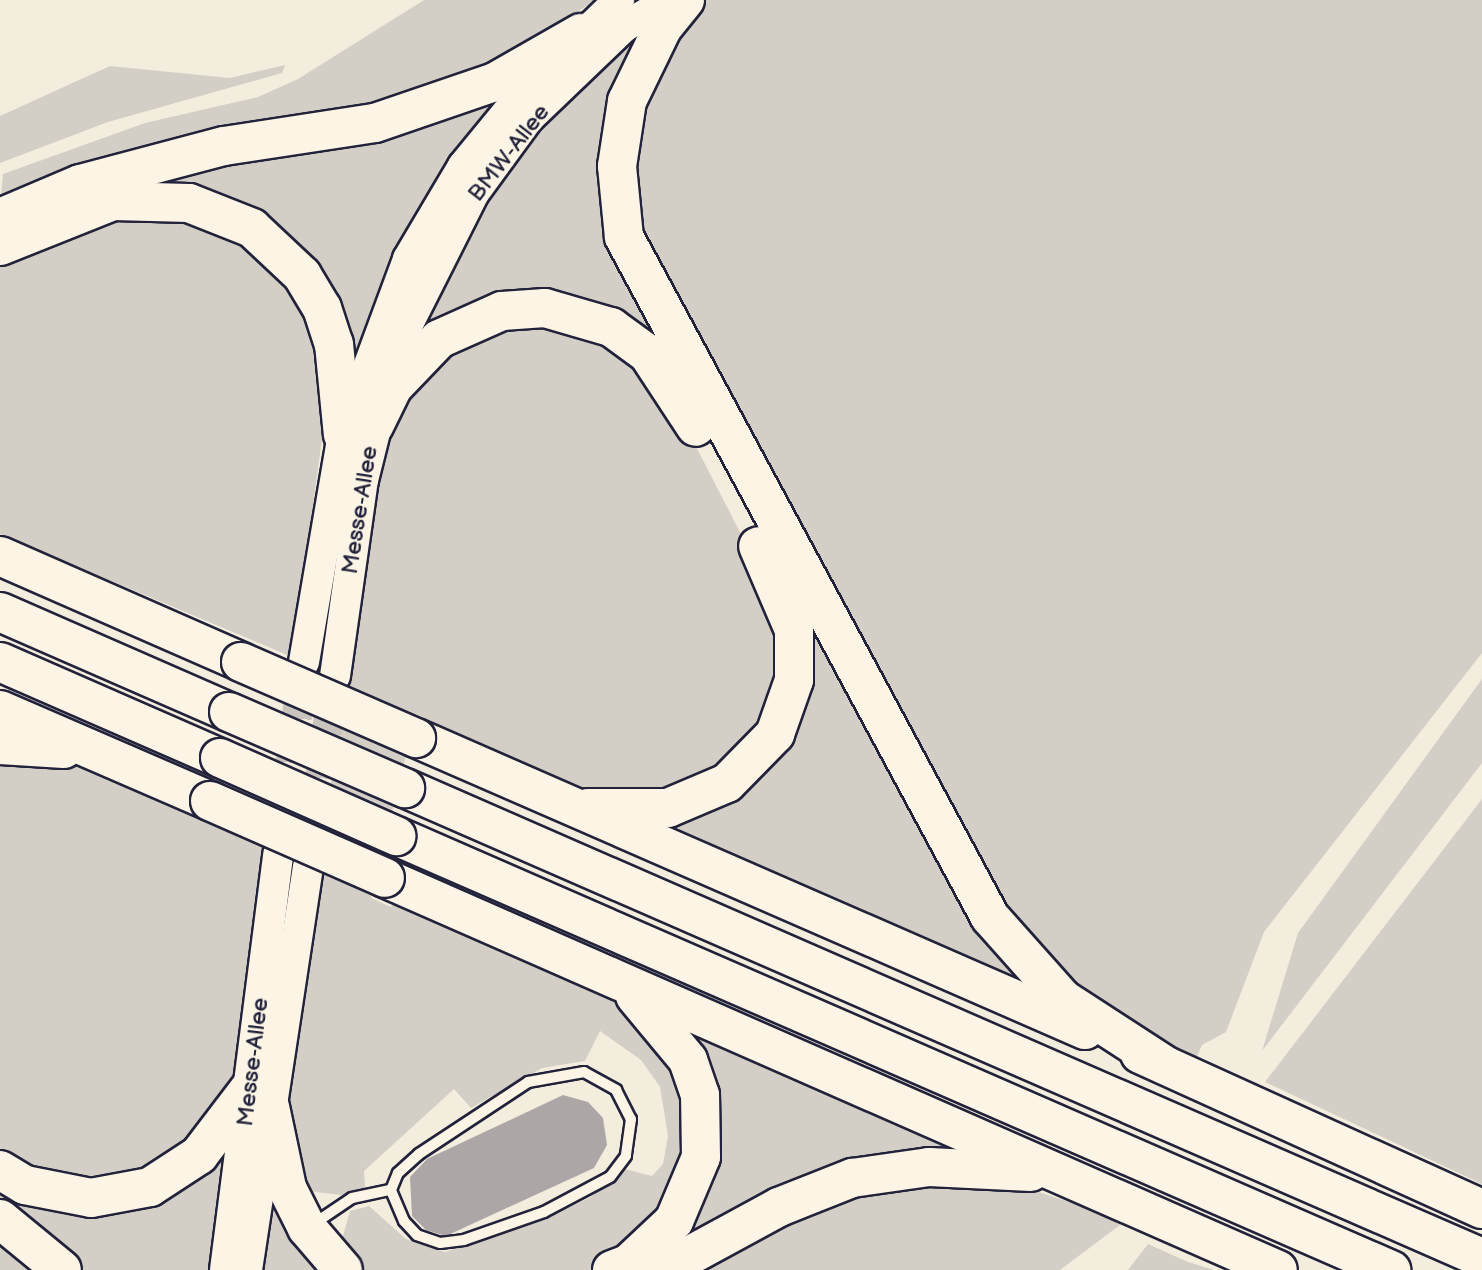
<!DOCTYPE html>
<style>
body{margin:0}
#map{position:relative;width:1482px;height:1270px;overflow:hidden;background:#f3edde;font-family:"Balsamiq Sans",sans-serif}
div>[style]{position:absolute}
.green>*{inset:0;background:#d4cfc6}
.water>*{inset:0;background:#aca7a6}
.secondary-tunnel>*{height:30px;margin-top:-15px;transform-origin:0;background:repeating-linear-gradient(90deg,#c9c4bd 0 30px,transparent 0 45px)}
.roads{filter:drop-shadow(2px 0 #22223b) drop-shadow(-2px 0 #22223b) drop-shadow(0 2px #22223b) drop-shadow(0 -2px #22223b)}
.lane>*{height:10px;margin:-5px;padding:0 5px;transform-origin:5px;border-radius:5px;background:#fcf5e5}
.secondary>*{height:30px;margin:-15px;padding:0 15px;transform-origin:15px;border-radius:15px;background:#fcf5e5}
.highway>*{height:38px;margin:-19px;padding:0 19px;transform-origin:19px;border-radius:19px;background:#fcf5e5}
.bridges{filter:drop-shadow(2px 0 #22223b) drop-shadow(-2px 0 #22223b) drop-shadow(0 2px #22223b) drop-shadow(0 -2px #22223b)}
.highway-bridge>*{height:38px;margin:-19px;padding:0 19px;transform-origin:19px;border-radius:19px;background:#fcf5e5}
span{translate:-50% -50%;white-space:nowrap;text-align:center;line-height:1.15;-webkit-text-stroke:5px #fcf5e5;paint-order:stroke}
.street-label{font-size:23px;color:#22223b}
</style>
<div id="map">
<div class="green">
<i style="clip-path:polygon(424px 0,596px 0,459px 87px,0 207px,3px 174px,145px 123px,258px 97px,298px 79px)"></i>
<i style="clip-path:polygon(702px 0,1482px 0,1482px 653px,1264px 932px,1226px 1032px,1202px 1045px,1195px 1061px,1140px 1035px,1024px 944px,643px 262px,632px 111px)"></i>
<i style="clip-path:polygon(662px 14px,610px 204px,1061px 1004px,626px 819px,782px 736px,783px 572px,681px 380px,579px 305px,406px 356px,454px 247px,529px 137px)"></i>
<i style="clip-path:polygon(285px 65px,282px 73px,108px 122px,0 163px,0 116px,110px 66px,230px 78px)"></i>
<i style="clip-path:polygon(516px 79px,385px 280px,353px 367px,319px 281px,142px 185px)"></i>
<i style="clip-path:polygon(143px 208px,238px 231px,312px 313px,327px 403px,292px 657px,0 534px,0 257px)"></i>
<i style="clip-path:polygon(477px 327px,588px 327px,669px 394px,782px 614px,776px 711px,695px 791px,593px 796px,416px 714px,371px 898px,391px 907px,395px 902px,629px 1007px,646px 1020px,691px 1108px,676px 1200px,596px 1270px,357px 1270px,338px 1254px,350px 1211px,369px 1206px,406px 1239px,445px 1252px,548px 1218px,591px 1197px,625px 1169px,652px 1176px,663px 1164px,668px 1136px,660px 1087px,641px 1060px,600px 1031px,585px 1061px,542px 1068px,471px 1108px,454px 1089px,364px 1171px,365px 1189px,342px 1195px,297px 1190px,287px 1110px,290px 1077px,375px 468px,393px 408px)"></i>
<i style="clip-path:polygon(1482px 679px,1482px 763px,1262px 1051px,1298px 933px)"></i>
<i style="clip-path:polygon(0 755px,70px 764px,267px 849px,240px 1061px,224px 1105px,208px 1131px,123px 1186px,0 1161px)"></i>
<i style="clip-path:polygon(1482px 799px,1482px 1184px,1265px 1082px)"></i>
<i style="clip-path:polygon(675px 1026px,998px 1157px,943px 1159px,650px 1258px,692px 1206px)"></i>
<i style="clip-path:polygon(227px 1136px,216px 1270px,77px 1270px,0 1207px,0 1181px,70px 1207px)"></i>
<i style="clip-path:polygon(271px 1171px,331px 1270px,258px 1270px)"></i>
<i style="clip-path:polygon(895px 1183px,1018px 1185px,1096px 1211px,1120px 1225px,1060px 1270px,692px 1270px,788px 1217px)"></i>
<i style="clip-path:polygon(0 1231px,46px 1270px,0 1270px)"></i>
<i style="clip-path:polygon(1148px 1244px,1188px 1262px,1214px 1270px,1128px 1270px)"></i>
</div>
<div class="water">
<i style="clip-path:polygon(563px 1095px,588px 1102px,603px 1118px,607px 1145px,594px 1168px,446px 1236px,426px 1230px,412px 1216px,410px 1177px,427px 1159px)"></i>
</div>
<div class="secondary-tunnel">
<i style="left:279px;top:852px;width:185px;rotate:-82.5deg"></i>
<i style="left:308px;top:867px;width:189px;rotate:-82.1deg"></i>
</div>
<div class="roads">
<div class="lane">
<i style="left:312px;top:1225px;width:48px;rotate:-34deg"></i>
<i style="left:352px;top:1198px;width:40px;rotate:-12deg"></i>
<i style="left:391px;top:1190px;width:18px;rotate:-68deg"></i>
<i style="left:398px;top:1173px;width:28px;rotate:-42deg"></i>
<i style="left:419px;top:1154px;width:131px;rotate:-33.4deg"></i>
<i style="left:528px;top:1082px;width:57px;rotate:-10.1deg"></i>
<i style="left:584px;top:1072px;width:37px;rotate:29deg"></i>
<i style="left:616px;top:1090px;width:33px;rotate:63deg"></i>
<i style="left:631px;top:1119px;width:37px;rotate:98deg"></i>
<i style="left:626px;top:1156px;width:26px;rotate:127deg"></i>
<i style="left:610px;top:1177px;width:75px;rotate:152.1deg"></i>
<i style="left:544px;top:1212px;width:85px;rotate:160.7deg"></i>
<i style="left:464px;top:1240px;width:24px;rotate:173deg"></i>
<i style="left:440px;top:1243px;width:24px;rotate:-161deg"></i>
<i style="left:417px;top:1235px;width:19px;rotate:-133deg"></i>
<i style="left:404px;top:1221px;width:34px;rotate:-113deg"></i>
</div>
<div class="secondary">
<i style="left:304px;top:662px;width:230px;rotate:-80.3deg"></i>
<i style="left:343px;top:435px;width:188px;rotate:-69.7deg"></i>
<i style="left:408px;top:259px;width:108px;rotate:-59.4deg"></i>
<i style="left:463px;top:166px;width:94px;rotate:-50.6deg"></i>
<i style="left:523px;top:93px;width:134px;rotate:-44.1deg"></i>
<i style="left:335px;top:676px;width:198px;rotate:-81.9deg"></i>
<i style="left:363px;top:480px;width:136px;rotate:-76deg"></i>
<i style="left:396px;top:348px;width:174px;rotate:-63.3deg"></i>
<i style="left:474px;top:193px;width:92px;rotate:-53.9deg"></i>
<i style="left:528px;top:119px;width:133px;rotate:-43.8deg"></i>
<i style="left:624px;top:27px;width:52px;rotate:-31deg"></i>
<i style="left:225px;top:1270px;width:419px;rotate:-82.7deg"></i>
<i style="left:247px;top:1270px;width:408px;rotate:-81.4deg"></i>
</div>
<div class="highway">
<i style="left:685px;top:0;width:35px;rotate:129deg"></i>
<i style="left:663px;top:27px;width:82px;rotate:115.9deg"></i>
<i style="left:627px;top:101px;width:66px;rotate:98.7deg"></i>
<i style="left:617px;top:166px;width:71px;rotate:84.4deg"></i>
<i style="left:624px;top:237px;width:772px;rotate:61.71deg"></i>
<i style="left:990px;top:917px;width:110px;rotate:48.3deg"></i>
<i style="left:1063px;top:999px;width:119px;rotate:33deg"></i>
<i style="left:0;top:218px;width:87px;rotate:-23deg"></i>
<i style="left:80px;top:184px;width:149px;rotate:-14.8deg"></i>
<i style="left:224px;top:146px;width:153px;rotate:-8.7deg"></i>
<i style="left:375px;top:123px;width:127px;rotate:-18.9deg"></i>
<i style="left:495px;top:82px;width:99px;rotate:-29.7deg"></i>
<i style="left:0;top:246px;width:122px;rotate:-21.7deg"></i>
<i style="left:113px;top:201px;width:76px;rotate:1.5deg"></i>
<i style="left:189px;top:203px;width:68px;rotate:21.6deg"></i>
<i style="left:252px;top:228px;width:69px;rotate:43.2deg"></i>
<i style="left:302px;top:275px;width:39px;rotate:59deg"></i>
<i style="left:322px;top:308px;width:38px;rotate:72deg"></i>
<i style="left:334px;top:344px;width:91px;rotate:84.4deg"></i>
<i style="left:374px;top:426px;width:43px;rotate:-64deg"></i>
<i style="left:393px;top:387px;width:66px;rotate:-46.2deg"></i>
<i style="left:439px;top:339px;width:69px;rotate:-24deg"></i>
<i style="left:502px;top:311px;width:43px;rotate:-4deg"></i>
<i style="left:545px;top:308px;width:69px;rotate:16.1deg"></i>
<i style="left:611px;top:327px;width:46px;rotate:36.1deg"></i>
<i style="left:648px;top:354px;width:87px;rotate:56.7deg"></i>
<i style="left:0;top:556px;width:263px;rotate:23.7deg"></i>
<i style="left:0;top:612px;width:250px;rotate:23.6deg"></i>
<i style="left:0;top:662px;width:240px;rotate:23.6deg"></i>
<i style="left:0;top:710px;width:229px;rotate:23.4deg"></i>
<i style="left:416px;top:738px;width:730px;rotate:23.58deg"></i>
<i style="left:0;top:745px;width:64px;rotate:3.6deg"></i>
<i style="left:405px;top:788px;width:1175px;rotate:23.58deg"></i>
<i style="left:588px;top:808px;width:80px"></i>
<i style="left:668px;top:808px;width:64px;rotate:-23deg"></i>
<i style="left:727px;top:783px;width:69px;rotate:-45.6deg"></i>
<i style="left:775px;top:734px;width:57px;rotate:-70.6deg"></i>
<i style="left:794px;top:680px;width:50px;rotate:-90deg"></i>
<i style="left:794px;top:630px;width:91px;rotate:-113.2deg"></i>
<i style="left:396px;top:836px;width:1086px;rotate:23.57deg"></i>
<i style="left:385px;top:878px;width:975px;rotate:23.7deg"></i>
<i style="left:1140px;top:1054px;width:375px;rotate:24.4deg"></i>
<i style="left:270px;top:1107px;width:83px;rotate:78.1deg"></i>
<i style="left:287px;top:1188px;width:45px;rotate:63.4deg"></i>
<i style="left:307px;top:1228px;width:55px;rotate:49.4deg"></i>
<i style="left:0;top:1170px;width:29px;rotate:31deg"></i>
<i style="left:25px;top:1185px;width:67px;rotate:11.1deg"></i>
<i style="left:91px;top:1198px;width:60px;rotate:-10.6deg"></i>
<i style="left:150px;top:1187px;width:59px;rotate:-33.1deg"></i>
<i style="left:199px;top:1155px;width:84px;rotate:-52.7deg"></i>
<i style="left:0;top:1219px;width:80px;rotate:39.4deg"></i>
<i style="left:612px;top:1270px;width:17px;rotate:-21deg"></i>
<i style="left:628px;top:1264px;width:63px;rotate:-43.1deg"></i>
<i style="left:674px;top:1221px;width:69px;rotate:-67.1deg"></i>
<i style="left:701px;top:1157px;width:62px;rotate:-90.9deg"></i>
<i style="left:700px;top:1095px;width:37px;rotate:-109deg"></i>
<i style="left:688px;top:1060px;width:83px;rotate:-129.6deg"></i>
<i style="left:663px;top:1270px;width:132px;rotate:-28.5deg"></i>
<i style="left:779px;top:1207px;width:79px;rotate:-21.7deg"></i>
<i style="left:852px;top:1178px;width:78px;rotate:-8.1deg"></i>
<i style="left:929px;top:1167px;width:102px;rotate:2.8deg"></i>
</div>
</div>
<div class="bridges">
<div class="highway-bridge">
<i style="left:241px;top:662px;width:191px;rotate:23.5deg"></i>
<i style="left:229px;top:712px;width:192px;rotate:23.4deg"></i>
<i style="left:220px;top:758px;width:193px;rotate:23.9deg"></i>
<i style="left:210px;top:801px;width:191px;rotate:23.7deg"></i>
</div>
</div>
<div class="street-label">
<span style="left:509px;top:153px;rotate:-52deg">BMW-Allee</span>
<span style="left:360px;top:510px;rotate:-81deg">Messe-Allee</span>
<span style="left:253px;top:1062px;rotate:-83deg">Messe-Allee</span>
</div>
</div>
